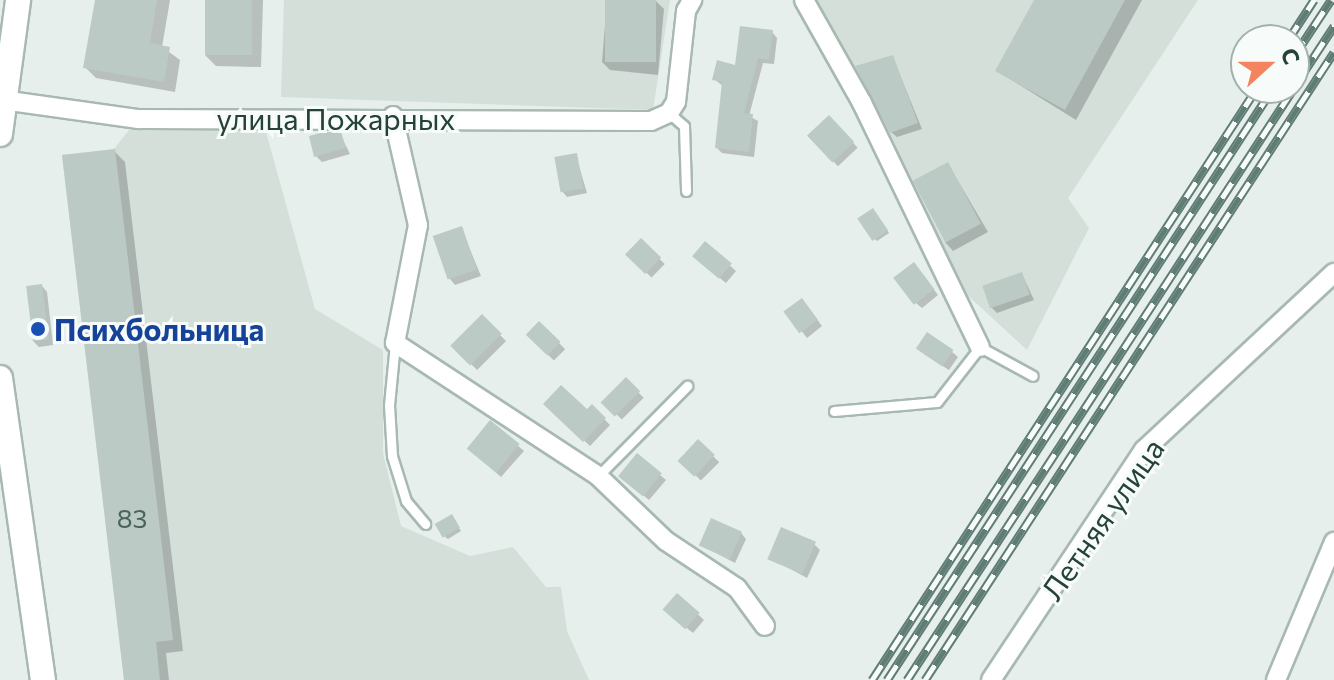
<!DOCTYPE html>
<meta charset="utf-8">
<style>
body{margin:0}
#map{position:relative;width:1334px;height:680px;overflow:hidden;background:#e6efeb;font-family:Commissioner,sans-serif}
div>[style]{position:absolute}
.built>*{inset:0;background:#d4dfda}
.shadow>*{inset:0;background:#0003;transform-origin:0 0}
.building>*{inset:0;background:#bbcac4;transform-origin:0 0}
.roads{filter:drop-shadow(2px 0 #a8b8b2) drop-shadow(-2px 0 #a8b8b2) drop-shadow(0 2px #a8b8b2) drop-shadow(0 -2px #a8b8b2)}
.service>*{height:9px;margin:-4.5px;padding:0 4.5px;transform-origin:4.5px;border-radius:4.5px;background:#fff}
.minor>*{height:18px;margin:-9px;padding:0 9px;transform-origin:9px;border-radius:9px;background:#fff}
.secondary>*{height:24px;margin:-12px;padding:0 12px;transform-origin:12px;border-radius:12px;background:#fff}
.rail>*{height:9px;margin-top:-4.5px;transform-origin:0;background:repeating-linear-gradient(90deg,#f7fbf9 0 18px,#5f7d75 0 36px);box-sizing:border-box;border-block:2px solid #5f7d75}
.dots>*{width:22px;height:22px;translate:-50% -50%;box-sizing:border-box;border:4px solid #f7fbf9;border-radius:50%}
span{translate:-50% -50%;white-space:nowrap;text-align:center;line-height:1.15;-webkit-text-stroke:6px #f7fbf9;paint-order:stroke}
.number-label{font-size:26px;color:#4a645c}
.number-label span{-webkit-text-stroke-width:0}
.street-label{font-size:30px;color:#24423a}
.transit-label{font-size:30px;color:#164399;font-weight:700}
.left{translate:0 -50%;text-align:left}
.north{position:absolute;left:1230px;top:24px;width:80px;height:80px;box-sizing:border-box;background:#f7fbf9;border:2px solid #a3b1ad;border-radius:50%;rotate:69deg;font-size:22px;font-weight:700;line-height:32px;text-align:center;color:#24423a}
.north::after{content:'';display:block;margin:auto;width:28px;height:36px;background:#f4845f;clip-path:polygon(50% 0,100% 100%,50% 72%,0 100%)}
</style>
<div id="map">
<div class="built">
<i style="clip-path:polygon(284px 0,670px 0,653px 110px,281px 97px)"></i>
<i style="clip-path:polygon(814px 0,1198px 0,1068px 198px,1089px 228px,1027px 350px,965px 293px)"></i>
<i style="clip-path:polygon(129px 130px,266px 132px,315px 309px,383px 350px,383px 453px,401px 526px,470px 556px,513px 547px,546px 587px,561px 587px,567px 631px,589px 680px,124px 680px,62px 155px,114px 149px)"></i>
</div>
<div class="shadow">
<i style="clip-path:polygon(97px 0,170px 0,162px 47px,180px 60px,175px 92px,96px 78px,85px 67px)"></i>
<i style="clip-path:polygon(207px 0,263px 0,261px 67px,216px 66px,205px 55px)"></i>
<i style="clip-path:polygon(607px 0,655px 0,664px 9px,658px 75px,610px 70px,602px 62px)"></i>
<i style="clip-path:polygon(1036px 0,1142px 0,1076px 120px,997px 71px)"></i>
<i style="clip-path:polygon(772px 32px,777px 38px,774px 64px,763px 63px,749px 116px,758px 121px,754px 157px,722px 153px,717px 148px,723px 86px,714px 79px,737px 67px)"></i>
<i style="clip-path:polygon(893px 58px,922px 129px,897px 137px,891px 132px)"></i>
<i style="left:829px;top:117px;width:42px;height:27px;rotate:47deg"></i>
<i style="clip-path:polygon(340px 134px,350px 154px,322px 162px,316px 156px)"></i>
<i style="clip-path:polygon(114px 151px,125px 162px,183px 651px,166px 653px,169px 680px,126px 680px)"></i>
<i style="clip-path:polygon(576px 156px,587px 193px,567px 197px,562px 191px)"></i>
<i style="clip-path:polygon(948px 164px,988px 232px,953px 251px,945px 242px)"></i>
<i style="clip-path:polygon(875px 213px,889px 233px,877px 241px,875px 239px)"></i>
<i style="clip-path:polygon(461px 228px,481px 276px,455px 285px,450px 279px)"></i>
<i style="left:641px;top:241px;width:33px;height:19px;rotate:44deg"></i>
<i style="clip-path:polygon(706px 244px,736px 271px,726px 283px,700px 262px)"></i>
<i style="clip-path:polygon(919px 270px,938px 295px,922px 308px,916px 303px)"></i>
<i style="clip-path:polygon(1022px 274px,1034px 300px,997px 313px,991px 307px)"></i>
<i style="clip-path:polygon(42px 286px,47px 292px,53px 345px,39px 347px,34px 342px)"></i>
<i style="clip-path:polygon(807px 306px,822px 326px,807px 338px,787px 312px)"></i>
<i style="left:482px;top:317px;width:34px;height:41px;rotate:45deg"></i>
<i style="left:539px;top:323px;width:37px;height:16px;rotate:45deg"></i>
<i style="clip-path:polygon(952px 352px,958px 357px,949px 370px,924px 354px)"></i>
<i style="left:626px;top:380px;width:25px;height:31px;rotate:45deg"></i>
<i style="clip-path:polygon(546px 404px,587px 412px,592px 407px,610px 425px,590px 446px)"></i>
<i style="clip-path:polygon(491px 423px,524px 451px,501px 477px,474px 453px)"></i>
<i style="left:698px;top:441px;width:30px;height:26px;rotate:45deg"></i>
<i style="clip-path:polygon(637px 456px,666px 480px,649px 500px,626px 481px)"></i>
<i style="clip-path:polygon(453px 519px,461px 531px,448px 539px,445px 537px)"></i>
<i style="clip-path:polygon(741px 533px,746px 539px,735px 563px,701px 545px)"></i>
<i style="clip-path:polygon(814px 544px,820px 550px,807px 578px,770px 558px)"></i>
<i style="clip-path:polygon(678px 596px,704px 620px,693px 633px,671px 615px)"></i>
</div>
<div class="building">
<i style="clip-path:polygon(95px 0,157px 0,150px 43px,170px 47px,164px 82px,83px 68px)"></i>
<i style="left:205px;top:0;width:47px;height:55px"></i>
<i style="left:605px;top:0;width:51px;height:62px"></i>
<i style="clip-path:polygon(1034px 0,1125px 0,1065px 110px,995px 71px)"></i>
<i style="clip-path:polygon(740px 26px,773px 30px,769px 60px,758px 58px,744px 113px,753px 114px,749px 152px,715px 148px,722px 82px,712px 80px,717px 60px,735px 65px)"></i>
<i style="clip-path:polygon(893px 55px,918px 123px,890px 133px,855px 66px)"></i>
<i style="left:829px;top:115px;width:37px;height:30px;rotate:47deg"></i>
<i style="clip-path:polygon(324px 132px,341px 132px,346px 148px,314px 157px,309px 136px)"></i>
<i style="clip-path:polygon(115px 149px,173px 640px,156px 642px,160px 680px,124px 680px,62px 155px)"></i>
<i style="left:577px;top:153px;width:36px;height:23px;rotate:80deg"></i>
<i style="left:948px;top:162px;width:70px;height:40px;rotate:62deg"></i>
<i style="left:873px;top:208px;width:27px;height:19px;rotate:56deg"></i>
<i style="left:462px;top:226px;width:46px;height:31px;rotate:71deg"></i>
<i style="left:641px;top:238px;width:28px;height:23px;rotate:44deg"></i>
<i style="left:705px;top:241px;width:35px;height:20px;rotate:40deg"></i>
<i style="left:914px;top:262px;width:34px;height:26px;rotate:53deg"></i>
<i style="left:1022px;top:272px;width:24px;height:42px;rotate:71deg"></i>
<i style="left:42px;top:284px;width:56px;height:16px;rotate:83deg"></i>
<i style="left:802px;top:298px;width:27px;height:23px;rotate:54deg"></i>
<i style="left:482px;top:314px;width:28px;height:45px;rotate:45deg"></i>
<i style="left:539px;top:321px;width:30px;height:19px;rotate:44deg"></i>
<i style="left:927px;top:332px;width:32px;height:20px;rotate:34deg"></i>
<i style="left:626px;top:377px;width:20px;height:36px;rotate:45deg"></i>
<i style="clip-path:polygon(561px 385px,587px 409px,592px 404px,606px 418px,583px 442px,543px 404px)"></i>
<i style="left:490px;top:420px;width:38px;height:37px;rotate:39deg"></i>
<i style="left:698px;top:439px;width:23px;height:30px;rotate:43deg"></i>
<i style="left:637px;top:453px;width:32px;height:30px;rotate:39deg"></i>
<i style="left:452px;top:514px;width:16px;height:20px;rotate:60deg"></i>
<i style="left:711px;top:518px;width:34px;height:30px;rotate:24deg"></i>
<i style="left:781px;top:527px;width:38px;height:35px;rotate:23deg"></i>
<i style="left:677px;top:593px;width:30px;height:22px;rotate:41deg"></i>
</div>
<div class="roads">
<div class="service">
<i style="left:669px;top:113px;width:20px;rotate:41deg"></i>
<i style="left:684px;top:126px;width:65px;rotate:88.2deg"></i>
<i style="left:395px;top:343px;width:62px;rotate:95.5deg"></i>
<i style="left:389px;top:405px;width:51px;rotate:86.6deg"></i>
<i style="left:392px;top:456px;width:47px;rotate:72.7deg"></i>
<i style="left:406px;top:501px;width:30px;rotate:50deg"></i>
<i style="left:834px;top:411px;width:103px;rotate:-5deg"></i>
<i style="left:937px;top:402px;width:70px;rotate:-52deg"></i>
<i style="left:980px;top:347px;width:60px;rotate:28.7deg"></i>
<i style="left:598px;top:476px;width:127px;rotate:-45.3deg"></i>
</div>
<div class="minor">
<i style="left:804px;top:0;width:118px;rotate:60.6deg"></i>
<i style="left:862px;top:103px;width:271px;rotate:64.2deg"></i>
<i style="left:3px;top:100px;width:137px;rotate:8deg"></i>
<i style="left:139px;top:119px;width:512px;rotate:0.22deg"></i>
<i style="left:651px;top:121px;width:20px;rotate:-24deg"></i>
<i style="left:669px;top:113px;width:13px;rotate:-58deg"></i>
<i style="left:676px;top:102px;width:92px;rotate:-83.7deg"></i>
<i style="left:686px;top:11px;width:13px;rotate:-61deg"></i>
<i style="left:393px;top:116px;width:112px;rotate:77.1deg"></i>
<i style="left:418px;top:225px;width:120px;rotate:101deg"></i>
<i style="left:395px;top:343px;width:243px;rotate:33.2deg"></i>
<i style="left:598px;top:476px;width:94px;rotate:43.7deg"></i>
<i style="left:666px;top:541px;width:85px;rotate:33.5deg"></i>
<i style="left:737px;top:588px;width:47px;rotate:53.6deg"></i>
<i style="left:991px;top:680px;width:276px;rotate:-56.4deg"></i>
<i style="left:1144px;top:450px;width:260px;rotate:-43deg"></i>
<i style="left:1276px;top:680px;width:150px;rotate:-67.2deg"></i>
</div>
<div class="secondary">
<i style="left:0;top:134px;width:135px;rotate:-82.3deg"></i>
<i style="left:0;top:378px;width:305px;rotate:81.9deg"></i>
</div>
</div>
<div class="rail">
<i style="left:1288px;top:40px;width:48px;rotate:-57deg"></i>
<i style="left:1294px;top:56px;width:67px;rotate:-56.5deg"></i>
<i style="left:1294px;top:87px;width:73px;rotate:-56.7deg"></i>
<i style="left:872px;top:680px;width:706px;rotate:-56.96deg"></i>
<i style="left:887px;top:680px;width:707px;rotate:-56.89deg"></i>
<i style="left:907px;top:680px;width:707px;rotate:-56.83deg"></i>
<i style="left:925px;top:680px;width:749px;rotate:-56.92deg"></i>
</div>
<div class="dots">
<i style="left:38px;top:329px;background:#1a4fb4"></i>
</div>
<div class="number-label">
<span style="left:132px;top:518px">83</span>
</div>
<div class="street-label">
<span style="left:336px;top:118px">улица Пожарных</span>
<span style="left:1102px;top:519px;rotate:-55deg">Летняя улица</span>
</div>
<div class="transit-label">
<span class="left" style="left:54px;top:329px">Психбольница</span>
</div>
<div class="north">С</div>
</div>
